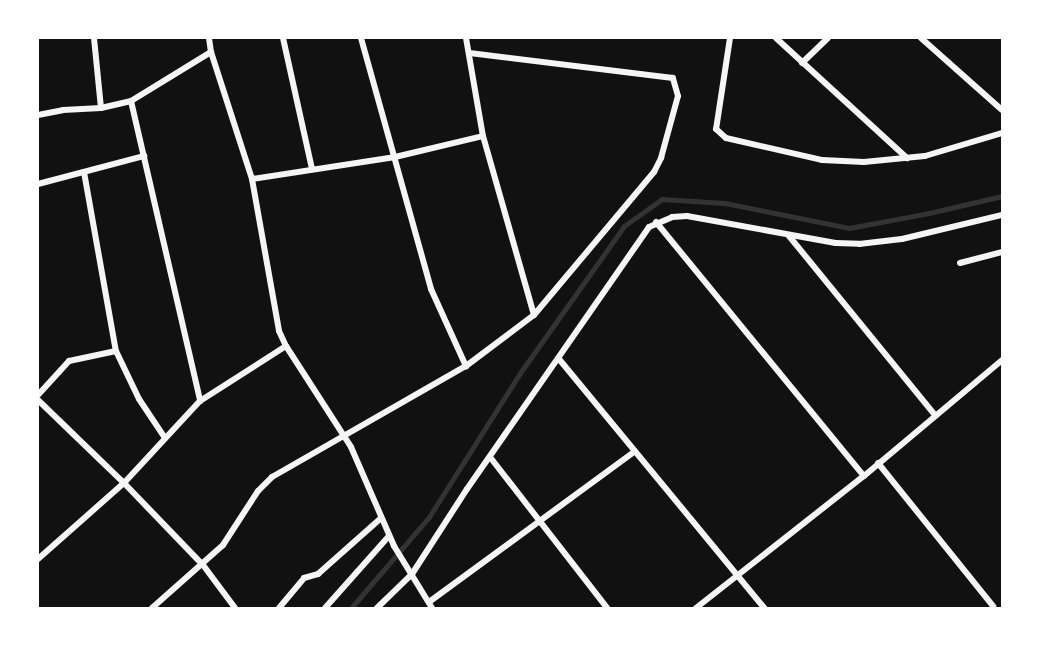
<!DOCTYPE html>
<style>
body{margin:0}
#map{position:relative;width:1040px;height:646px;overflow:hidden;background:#111;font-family:"Nunito Sans",sans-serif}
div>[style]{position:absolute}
.stream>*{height:5px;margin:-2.5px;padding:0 2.5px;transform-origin:2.5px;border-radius:2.5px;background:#333}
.minor>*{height:6px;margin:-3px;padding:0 3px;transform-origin:3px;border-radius:3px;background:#f5f5f5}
span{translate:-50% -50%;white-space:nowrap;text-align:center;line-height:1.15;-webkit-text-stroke:6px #fff;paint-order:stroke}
.frame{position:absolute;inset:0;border:39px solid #fff;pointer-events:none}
</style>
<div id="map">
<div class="stream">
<i style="left:351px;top:608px;width:120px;rotate:-49.4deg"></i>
<i style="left:429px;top:517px;width:170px;rotate:-57.7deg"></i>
<i style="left:520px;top:373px;width:180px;rotate:-54.7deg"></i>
<i style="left:624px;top:226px;width:47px;rotate:-35.4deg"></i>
<i style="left:662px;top:199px;width:63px;rotate:3.6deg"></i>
<i style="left:725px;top:203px;width:126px;rotate:11.4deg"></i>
<i style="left:849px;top:228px;width:81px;rotate:-10.6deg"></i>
<i style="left:929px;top:213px;width:75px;rotate:-13.1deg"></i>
</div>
<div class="minor">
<i style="left:94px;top:38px;width:70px;rotate:84.3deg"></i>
<i style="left:209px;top:38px;width:14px;rotate:82deg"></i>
<i style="left:211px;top:52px;width:133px;rotate:72.1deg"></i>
<i style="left:252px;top:179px;width:154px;rotate:79.9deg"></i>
<i style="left:279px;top:331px;width:17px;rotate:65deg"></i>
<i style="left:286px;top:346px;width:120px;rotate:57.2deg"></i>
<i style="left:351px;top:447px;width:108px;rotate:66.5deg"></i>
<i style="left:394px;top:546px;width:73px;rotate:58.5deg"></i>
<i style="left:283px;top:38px;width:134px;rotate:77.5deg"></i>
<i style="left:361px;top:38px;width:261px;rotate:74.4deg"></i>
<i style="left:431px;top:289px;width:85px;rotate:65.6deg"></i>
<i style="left:466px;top:38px;width:99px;rotate:80.2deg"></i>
<i style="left:483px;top:136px;width:186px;rotate:74.1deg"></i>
<i style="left:730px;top:38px;width:92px;rotate:98.7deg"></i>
<i style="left:716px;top:129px;width:13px;rotate:42deg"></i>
<i style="left:726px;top:138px;width:98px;rotate:12.9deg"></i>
<i style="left:822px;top:160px;width:42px;rotate:2.7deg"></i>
<i style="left:864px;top:162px;width:61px;rotate:-5.6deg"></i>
<i style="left:925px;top:156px;width:80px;rotate:-16.6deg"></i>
<i style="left:776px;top:38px;width:178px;rotate:42.5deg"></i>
<i style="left:921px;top:38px;width:108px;rotate:41.6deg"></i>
<i style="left:802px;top:63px;width:36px;rotate:-44deg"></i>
<i style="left:131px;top:101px;width:308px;rotate:77deg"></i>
<i style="left:38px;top:115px;width:25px;rotate:-11deg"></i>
<i style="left:63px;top:110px;width:38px;rotate:-3deg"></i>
<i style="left:101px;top:108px;width:31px;rotate:-13deg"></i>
<i style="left:131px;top:101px;width:94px;rotate:-31.5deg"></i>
<i style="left:84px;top:172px;width:182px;rotate:79.9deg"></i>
<i style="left:116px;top:351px;width:53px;rotate:64.4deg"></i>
<i style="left:139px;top:399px;width:47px;rotate:56.3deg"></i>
<i style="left:252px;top:179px;width:145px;rotate:-8.7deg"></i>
<i style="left:395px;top:157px;width:90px;rotate:-13.4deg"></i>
<i style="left:38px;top:184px;width:110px;rotate:-14.8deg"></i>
<i style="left:656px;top:222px;width:328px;rotate:50.7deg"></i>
<i style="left:789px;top:236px;width:232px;rotate:50.8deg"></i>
<i style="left:960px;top:263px;width:43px;rotate:-14.7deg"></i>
<i style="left:559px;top:359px;width:323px;rotate:50.5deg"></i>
<i style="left:38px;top:395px;width:46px;rotate:-47.6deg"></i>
<i style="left:69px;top:361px;width:48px;rotate:-12deg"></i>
<i style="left:38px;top:400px;width:120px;rotate:44deg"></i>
<i style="left:124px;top:483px;width:114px;rotate:46.1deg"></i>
<i style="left:203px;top:565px;width:54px;rotate:53.3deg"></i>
<i style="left:490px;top:457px;width:191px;rotate:52.2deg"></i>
<i style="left:878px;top:463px;width:184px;rotate:51.2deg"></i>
<i style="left:38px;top:559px;width:115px;rotate:-41.5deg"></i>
<i style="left:124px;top:483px;width:112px;rotate:-47.2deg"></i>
<i style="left:200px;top:401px;width:102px;rotate:-32.6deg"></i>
<i style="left:429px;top:602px;width:255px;rotate:-36.2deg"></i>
<i style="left:152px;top:608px;width:95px;rotate:-41.6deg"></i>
<i style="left:223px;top:545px;width:64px;rotate:-57.1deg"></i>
<i style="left:258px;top:491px;width:20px;rotate:-45deg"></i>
<i style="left:272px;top:477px;width:224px;rotate:-29.8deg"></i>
<i style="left:466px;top:366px;width:85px;rotate:-36.9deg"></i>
<i style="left:534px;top:315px;width:187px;rotate:-50deg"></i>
<i style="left:654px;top:172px;width:16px;rotate:-63deg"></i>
<i style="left:661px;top:158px;width:64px;rotate:-74.7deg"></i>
<i style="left:678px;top:96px;width:19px;rotate:-106deg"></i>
<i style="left:673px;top:78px;width:205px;rotate:-173deg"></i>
<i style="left:279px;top:608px;width:39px;rotate:-50deg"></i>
<i style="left:304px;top:578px;width:15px;rotate:-16deg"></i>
<i style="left:318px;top:574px;width:84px;rotate:-41.6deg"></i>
<i style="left:325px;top:608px;width:96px;rotate:-48.4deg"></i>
<i style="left:377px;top:608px;width:49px;rotate:-44.2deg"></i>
<i style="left:412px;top:574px;width:101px;rotate:-57.1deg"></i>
<i style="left:467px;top:489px;width:319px;rotate:-55.2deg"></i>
<i style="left:649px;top:227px;width:25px;rotate:-23deg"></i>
<i style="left:672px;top:217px;width:15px;rotate:-4deg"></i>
<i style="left:687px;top:216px;width:151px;rotate:10.3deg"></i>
<i style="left:836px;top:243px;width:23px;rotate:2deg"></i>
<i style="left:859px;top:244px;width:43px;rotate:-6.6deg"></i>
<i style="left:902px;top:239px;width:103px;rotate:-13.5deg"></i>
<i style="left:696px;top:608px;width:214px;rotate:-38.2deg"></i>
<i style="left:864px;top:476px;width:180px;rotate:-40deg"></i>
</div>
<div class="frame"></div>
</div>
